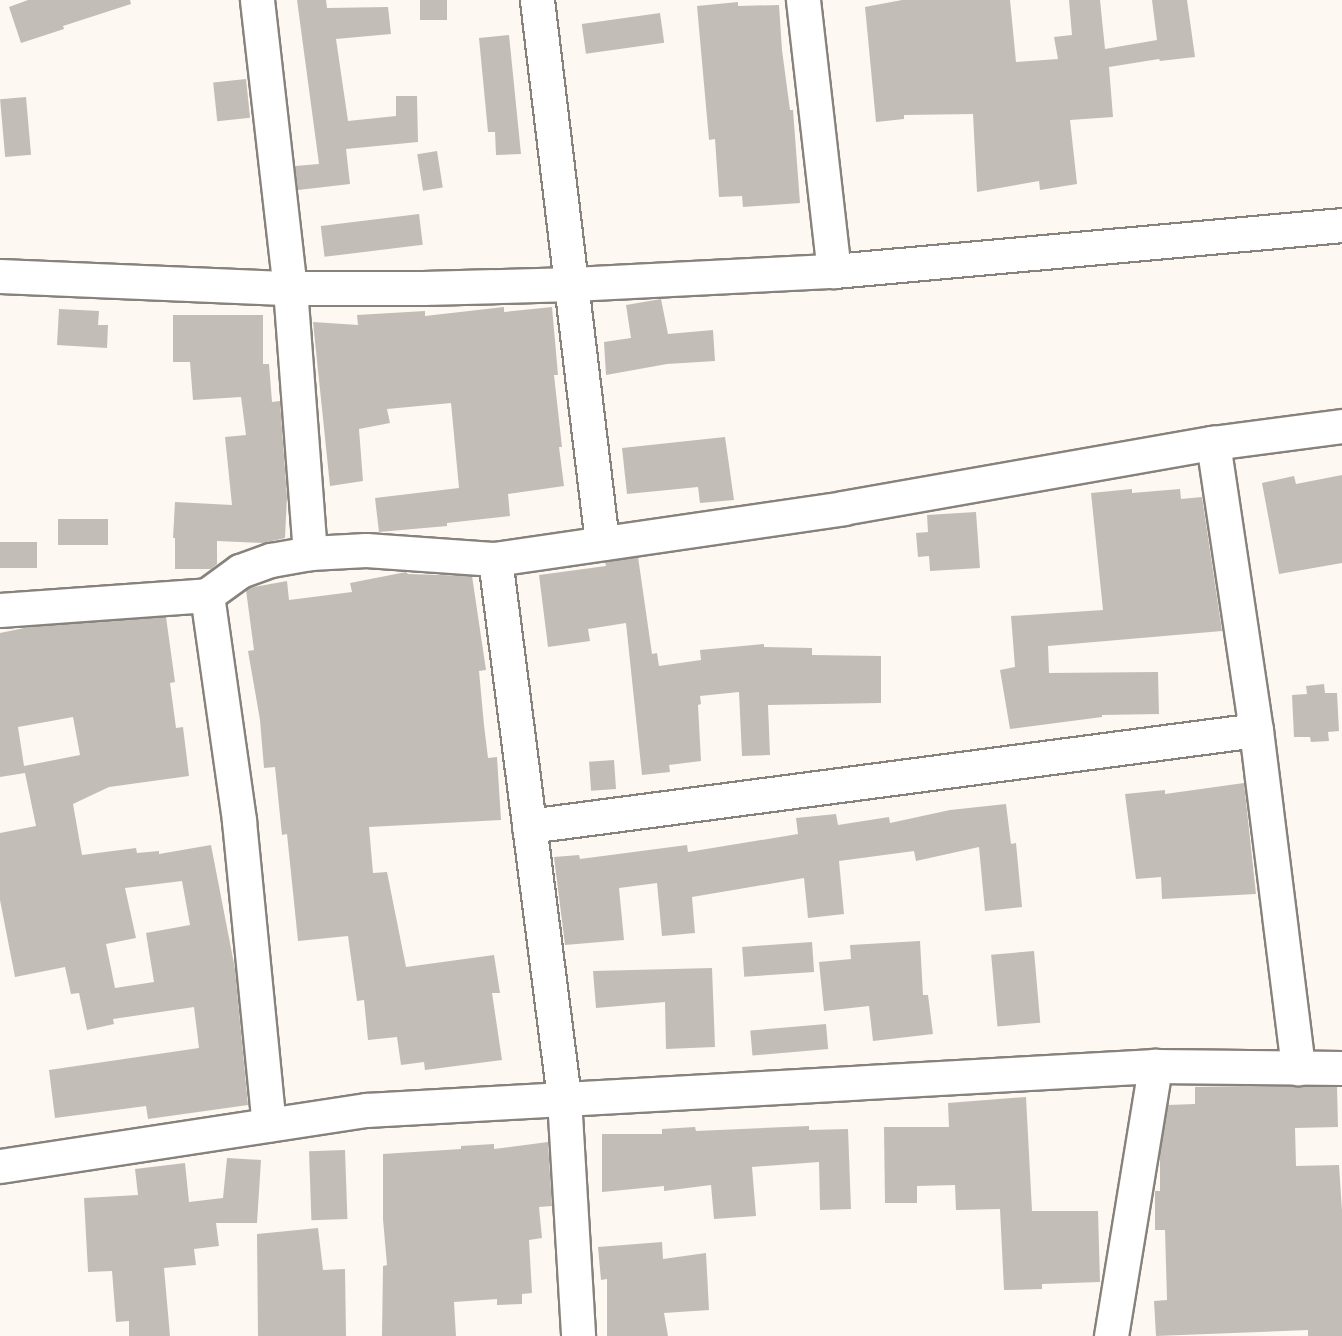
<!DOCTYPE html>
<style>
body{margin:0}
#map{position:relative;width:1342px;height:1336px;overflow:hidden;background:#fdf8f1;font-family:"Work Sans",sans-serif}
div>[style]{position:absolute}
.building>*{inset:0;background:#c2beb7;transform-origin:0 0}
.roads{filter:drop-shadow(2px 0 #87827c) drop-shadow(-2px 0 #87827c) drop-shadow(0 2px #87827c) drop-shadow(0 -2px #87827c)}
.minor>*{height:33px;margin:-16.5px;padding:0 16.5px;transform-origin:16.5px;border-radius:16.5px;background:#fff}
span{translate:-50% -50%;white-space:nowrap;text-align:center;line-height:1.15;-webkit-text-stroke:4.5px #fff;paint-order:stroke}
</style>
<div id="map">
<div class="building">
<i style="clip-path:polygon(28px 0,130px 0,131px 4px,63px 26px,64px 29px,21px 43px,9px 7px)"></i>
<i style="clip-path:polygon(297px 0,326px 0,327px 8px,388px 7px,391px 34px,336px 39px,348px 121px,396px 116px,396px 96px,417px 96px,418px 142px,346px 149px,350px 184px,298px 190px,295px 166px,319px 164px)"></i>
<i style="left:420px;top:0;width:27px;height:20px"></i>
<i style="clip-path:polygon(902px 0,1010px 0,1016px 62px,1058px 59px,1054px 37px,1072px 35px,1069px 0,1100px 0,1105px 49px,1157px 40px,1152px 0,1187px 0,1195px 57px,1160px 61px,1159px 59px,1109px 67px,1113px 117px,1070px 120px,1077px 184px,1040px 190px,1039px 181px,977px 192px,973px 114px,904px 115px,904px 119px,876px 122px,865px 7px)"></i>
<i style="clip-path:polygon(738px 2px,738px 6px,779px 5px,782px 50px,790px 110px,793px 110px,800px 203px,743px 207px,742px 196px,719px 197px,715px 139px,709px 140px,697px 6px)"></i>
<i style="left:660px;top:13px;width:30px;height:79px;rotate:82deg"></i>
<i style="clip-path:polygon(509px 35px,521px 154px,496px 155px,495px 132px,488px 132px,479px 38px)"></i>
<i style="left:246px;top:79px;width:39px;height:33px;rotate:84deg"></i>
<i style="left:26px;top:97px;width:58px;height:26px;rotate:85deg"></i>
<i style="left:437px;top:151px;width:37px;height:20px;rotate:81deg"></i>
<i style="left:419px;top:214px;width:31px;height:99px;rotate:83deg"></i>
<i style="clip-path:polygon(661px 299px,668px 334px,713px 330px,715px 361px,667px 364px,606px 375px,604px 342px,631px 338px,626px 305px)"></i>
<i style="clip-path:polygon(504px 307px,504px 312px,552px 307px,558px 375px,554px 375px,562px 447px,559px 447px,564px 486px,508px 494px,510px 516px,447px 523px,447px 526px,379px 532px,375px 498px,459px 488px,451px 403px,387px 409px,390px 423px,359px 429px,363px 481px,330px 486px,313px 322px,358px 325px,357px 315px,425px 311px,425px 316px)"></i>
<i style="clip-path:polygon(59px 309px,99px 311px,98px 325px,108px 325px,107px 348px,57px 345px)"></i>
<i style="clip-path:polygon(173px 315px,263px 315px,263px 364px,269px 364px,272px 402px,280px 401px,287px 497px,285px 538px,263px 543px,217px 541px,217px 564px,211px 569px,175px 569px,175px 538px,173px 538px,175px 502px,232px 505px,225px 437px,246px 435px,241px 397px,193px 400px,190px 362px,173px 362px)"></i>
<i style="clip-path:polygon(725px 437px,734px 500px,700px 503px,698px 487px,627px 494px,622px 448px)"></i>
<i style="clip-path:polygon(1342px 475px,1342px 563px,1279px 574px,1262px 483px,1294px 476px,1296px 484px)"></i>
<i style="clip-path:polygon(1132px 489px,1132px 493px,1180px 489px,1181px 499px,1202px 497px,1222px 631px,1048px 646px,1049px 673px,1158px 672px,1159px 714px,1102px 715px,1102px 717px,1010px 729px,1000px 670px,1015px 667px,1011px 616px,1103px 610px,1091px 493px)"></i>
<i style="clip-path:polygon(976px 512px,980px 568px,930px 571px,929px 556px,918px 557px,916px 533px,928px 532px,927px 515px)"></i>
<i style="left:58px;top:519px;width:50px;height:26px"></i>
<i style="left:0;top:542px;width:37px;height:26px"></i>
<i style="clip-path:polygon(638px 557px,652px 654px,657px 653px,659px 666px,701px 660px,700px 650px,764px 644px,764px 647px,812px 648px,812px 655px,881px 656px,881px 703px,768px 705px,770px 755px,742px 756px,739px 692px,700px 696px,701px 704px,698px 705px,701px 761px,669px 765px,670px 772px,642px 775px,626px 623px,588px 629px,590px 641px,548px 647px,539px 575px,606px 566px,605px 562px)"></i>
<i style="clip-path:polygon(406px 572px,408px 574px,472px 576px,486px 670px,479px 671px,484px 725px,488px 758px,497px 757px,501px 820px,369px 827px,373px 873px,387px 872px,406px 967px,494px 955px,500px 993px,492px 993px,502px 1060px,425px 1070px,424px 1062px,401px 1065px,397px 1037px,368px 1040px,364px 1000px,357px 1001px,348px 936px,298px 941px,287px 834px,282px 835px,275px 767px,264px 768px,260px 720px,248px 651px,254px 650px,246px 590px,249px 588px,287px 581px,289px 600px,352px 592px,350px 583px)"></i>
<i style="clip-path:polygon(evenodd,166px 617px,175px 682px,170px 683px,176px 728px,183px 727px,189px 776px,109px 787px,73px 804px,82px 855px,136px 848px,137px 853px,159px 851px,159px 854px,211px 845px,235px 969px,248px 1105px,148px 1119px,146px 1106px,55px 1118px,49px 1070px,199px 1048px,194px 1007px,113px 1019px,114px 1024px,87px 1030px,79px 993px,71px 994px,65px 967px,15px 977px,0 900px,0 833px,36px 826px,25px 773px,0 777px,0 633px,34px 626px,166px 617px,73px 717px,80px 755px,24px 766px,18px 727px,73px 717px,166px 617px,182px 881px,190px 925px,146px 933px,154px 982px,115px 988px,106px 944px,136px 938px,125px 888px,182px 881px)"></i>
<i style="clip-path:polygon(1324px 684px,1325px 693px,1337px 693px,1339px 731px,1328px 732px,1329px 741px,1311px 742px,1310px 737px,1294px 737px,1292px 695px,1307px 694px,1306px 686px)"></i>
<i style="left:614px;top:760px;width:29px;height:25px;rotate:86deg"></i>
<i style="clip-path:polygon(1244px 783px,1256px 894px,1162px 899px,1161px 877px,1136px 879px,1125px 794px,1165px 790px,1165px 794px)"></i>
<i style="clip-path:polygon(1006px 804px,1011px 844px,1016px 843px,1022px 907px,985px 911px,979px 847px,916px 861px,914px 851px,839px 861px,844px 914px,808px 918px,804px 878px,692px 897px,695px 933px,662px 936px,657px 883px,619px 888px,624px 940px,565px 945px,554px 857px,579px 855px,580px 859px,687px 845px,688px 852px,798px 834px,796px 818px,836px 814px,838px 825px,889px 817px,890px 823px,950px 810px)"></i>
<i style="clip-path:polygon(920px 941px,923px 995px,928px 995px,933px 1034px,873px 1041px,869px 1006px,824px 1011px,819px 962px,851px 959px,850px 945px)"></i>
<i style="left:812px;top:942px;width:30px;height:70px;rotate:86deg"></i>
<i style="left:1034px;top:951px;width:72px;height:43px;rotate:85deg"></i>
<i style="clip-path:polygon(712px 968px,715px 1047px,666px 1049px,665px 1002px,596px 1008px,593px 971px)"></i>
<i style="left:826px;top:1024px;width:25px;height:76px;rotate:85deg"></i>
<i style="clip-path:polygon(1242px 1086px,1337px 1087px,1338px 1127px,1295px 1128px,1296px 1166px,1339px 1165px,1342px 1211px,1342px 1336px,1308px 1336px,1308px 1330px,1156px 1336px,1154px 1301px,1167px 1300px,1165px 1230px,1155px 1230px,1155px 1191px,1160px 1191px,1160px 1151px,1168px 1105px,1195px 1104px,1195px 1087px)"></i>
<i style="clip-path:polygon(1026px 1097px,1032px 1211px,1098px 1211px,1100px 1282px,1042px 1284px,1042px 1289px,1004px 1290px,1000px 1209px,956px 1210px,955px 1185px,917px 1186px,917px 1203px,885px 1203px,884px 1127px,949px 1127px,948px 1103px)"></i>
<i style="clip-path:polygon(809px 1126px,809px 1130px,848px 1129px,851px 1209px,820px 1210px,819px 1162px,752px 1167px,756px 1216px,714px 1219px,711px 1185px,664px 1191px,664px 1186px,602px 1192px,602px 1134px,662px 1134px,662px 1129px,695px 1127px,696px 1131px)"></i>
<i style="clip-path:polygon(548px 1142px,552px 1206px,539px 1207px,542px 1238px,529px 1240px,532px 1293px,522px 1294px,522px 1304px,497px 1305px,497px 1299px,454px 1302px,456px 1336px,382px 1336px,383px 1266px,387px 1265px,383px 1219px,383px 1154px,461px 1149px,461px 1146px,494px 1144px,494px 1149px)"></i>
<i style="left:345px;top:1150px;width:69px;height:36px;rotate:88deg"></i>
<i style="clip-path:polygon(227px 1158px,261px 1160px,257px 1223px,216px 1223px,219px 1246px,194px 1249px,196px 1265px,164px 1268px,170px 1336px,129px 1336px,129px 1321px,116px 1322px,112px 1271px,88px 1272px,84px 1198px,138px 1195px,135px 1169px,185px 1163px,189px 1202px,223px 1198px)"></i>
<i style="clip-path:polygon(318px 1228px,323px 1270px,345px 1269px,346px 1336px,258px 1336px,257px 1234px)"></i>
<i style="clip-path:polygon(662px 1242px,663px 1259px,706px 1253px,709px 1310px,664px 1313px,668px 1336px,607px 1336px,607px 1279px,601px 1280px,598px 1247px)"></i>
</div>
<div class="roads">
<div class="minor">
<i style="left:257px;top:0;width:290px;rotate:83.5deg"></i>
<i style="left:290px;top:288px;width:266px;rotate:85.7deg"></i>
<i style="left:537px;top:0;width:547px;rotate:83.17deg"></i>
<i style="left:803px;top:0;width:273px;rotate:83.5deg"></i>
<i style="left:0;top:276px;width:290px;rotate:2.4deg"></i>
<i style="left:290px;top:288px;width:133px"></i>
<i style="left:423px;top:288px;width:150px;rotate:-1.5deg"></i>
<i style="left:573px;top:284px;width:261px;rotate:-2.9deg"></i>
<i style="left:834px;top:271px;width:510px;rotate:-5.17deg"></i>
<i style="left:1213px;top:443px;width:290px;rotate:81.5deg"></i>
<i style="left:1256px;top:730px;width:341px;rotate:82.9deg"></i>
<i style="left:495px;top:559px;width:543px;rotate:82.7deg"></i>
<i style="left:564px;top:1098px;width:238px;rotate:86.6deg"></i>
<i style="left:207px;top:595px;width:228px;rotate:81.9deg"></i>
<i style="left:239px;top:821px;width:305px;rotate:84.4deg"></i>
<i style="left:0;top:610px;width:208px;rotate:-4.1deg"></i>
<i style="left:207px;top:595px;width:41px;rotate:-36deg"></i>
<i style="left:240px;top:571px;width:33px;rotate:-20deg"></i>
<i style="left:271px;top:560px;width:40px;rotate:-10deg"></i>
<i style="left:310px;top:553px;width:56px;rotate:-3.1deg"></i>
<i style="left:366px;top:550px;width:129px;rotate:4deg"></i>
<i style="left:495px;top:559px;width:352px;rotate:-8.3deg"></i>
<i style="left:843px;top:508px;width:376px;rotate:-10deg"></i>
<i style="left:1213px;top:443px;width:130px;rotate:-7.5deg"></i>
<i style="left:529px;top:826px;width:733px;rotate:-7.52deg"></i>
<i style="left:0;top:1166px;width:370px;rotate:-8.7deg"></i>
<i style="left:366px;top:1110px;width:790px;rotate:-3.19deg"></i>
<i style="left:1155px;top:1066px;width:187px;rotate:0.6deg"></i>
<i style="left:1111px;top:1336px;width:274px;rotate:-80.7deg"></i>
</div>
</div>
</div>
